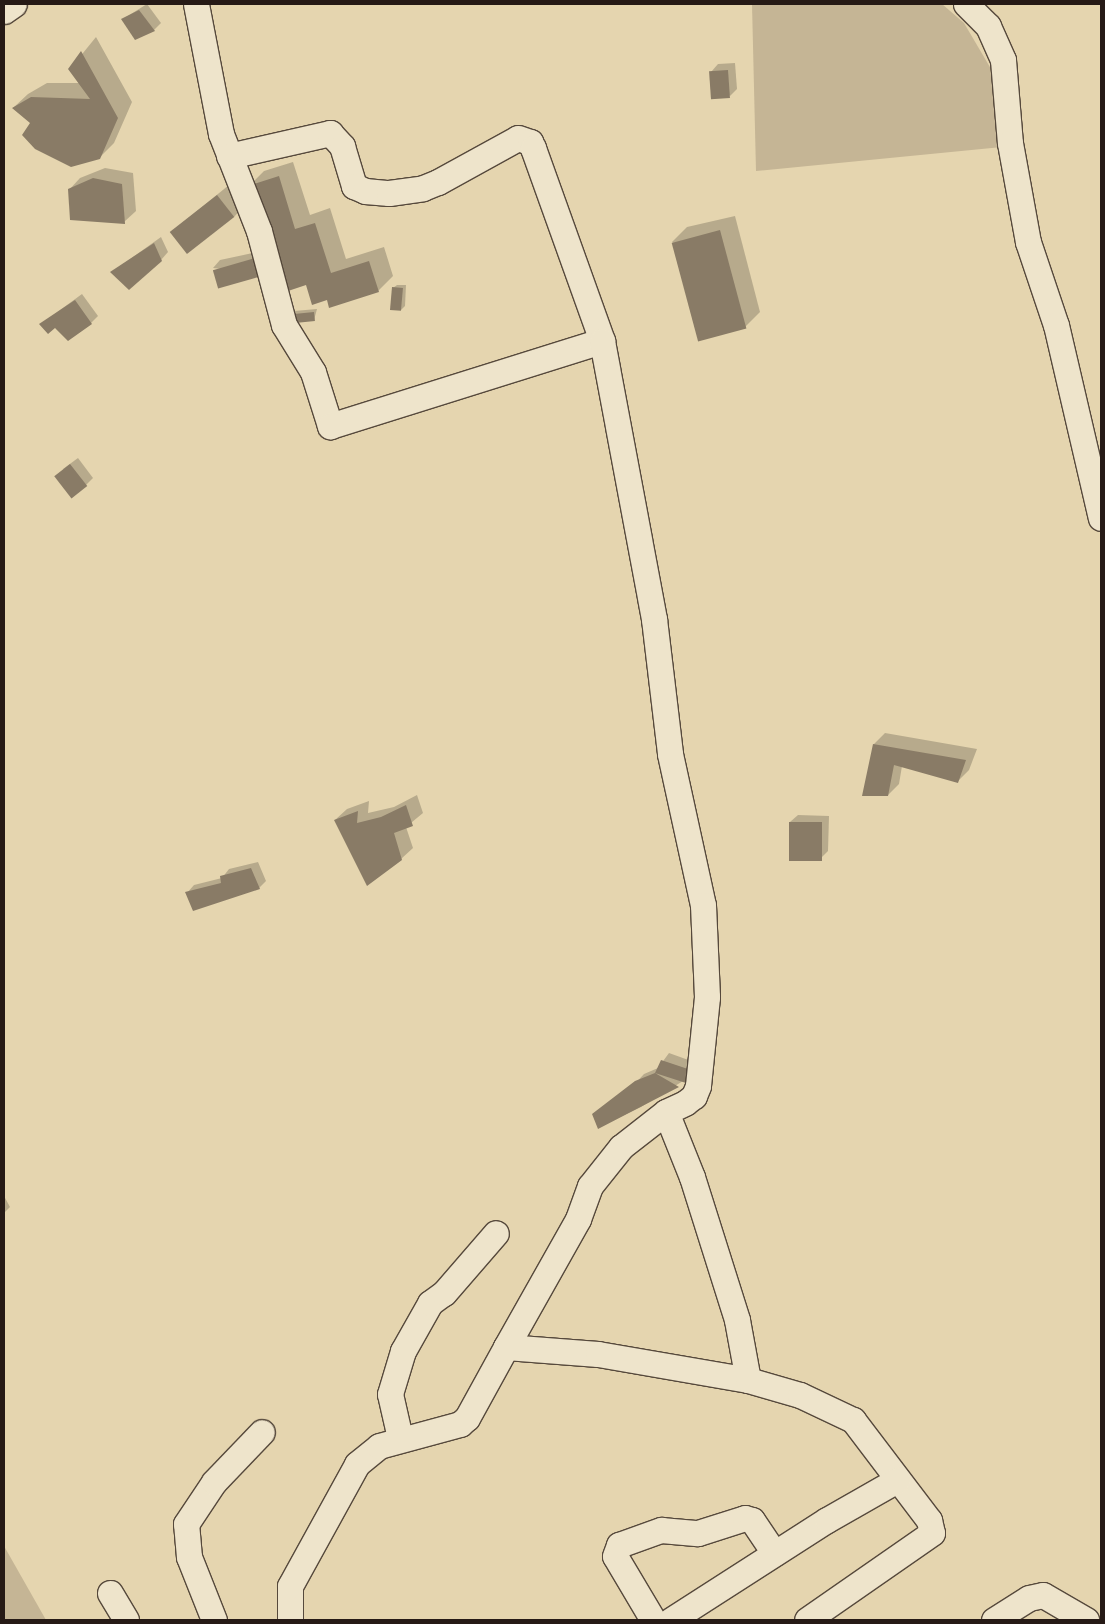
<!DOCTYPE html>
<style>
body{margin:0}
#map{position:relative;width:1105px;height:1624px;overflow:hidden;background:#e5d5af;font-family:"Gentium Book Plus",serif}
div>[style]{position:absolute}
.green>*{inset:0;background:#c5b595}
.shadow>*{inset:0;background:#0003}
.building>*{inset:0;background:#897b66;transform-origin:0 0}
.roads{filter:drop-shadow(1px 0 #56493c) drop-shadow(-1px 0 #56493c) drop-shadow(0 1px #56493c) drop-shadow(0 -1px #56493c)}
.minor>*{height:25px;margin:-12.5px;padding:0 12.5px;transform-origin:12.5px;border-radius:12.5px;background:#eee4cb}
span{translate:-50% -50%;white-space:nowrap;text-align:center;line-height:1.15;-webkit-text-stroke:4.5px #eee4cb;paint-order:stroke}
.frame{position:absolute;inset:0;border:5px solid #261a16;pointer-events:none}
</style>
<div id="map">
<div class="green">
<i style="clip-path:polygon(752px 4px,942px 4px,964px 23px,994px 74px,1002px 147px,756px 171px)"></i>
<i style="clip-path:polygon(4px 1546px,46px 1620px,4px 1620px)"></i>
</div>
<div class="shadow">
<i style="clip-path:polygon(147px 4px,161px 23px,154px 30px,123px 19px)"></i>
<i style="clip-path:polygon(96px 37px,132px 102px,114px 143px,99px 158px,32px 123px,13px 108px,28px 94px,47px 83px,81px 83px,70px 69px)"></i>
<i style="clip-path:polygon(735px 63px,737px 89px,730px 96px,711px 72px,718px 64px)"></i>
<i style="clip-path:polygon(293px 162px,310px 215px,330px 208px,346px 259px,384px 247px,393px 276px,378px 291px,327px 298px,307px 284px,249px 186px,264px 171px)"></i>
<i style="clip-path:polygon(105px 168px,133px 173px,136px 211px,124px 222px,69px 190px,80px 178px)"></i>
<i style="clip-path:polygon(229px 185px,245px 205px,234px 217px,171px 232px)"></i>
<i style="clip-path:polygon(735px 216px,760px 312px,745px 327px,672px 242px,687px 227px)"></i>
<i style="clip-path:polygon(161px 237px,168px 252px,161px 260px,112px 272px)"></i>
<i style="clip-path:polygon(267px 250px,263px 274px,213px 268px,220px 260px)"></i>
<i style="clip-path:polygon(397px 285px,406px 285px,405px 306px,401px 310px,393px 288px)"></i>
<i style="clip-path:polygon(82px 294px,98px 316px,91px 323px,55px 326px,41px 324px)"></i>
<i style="clip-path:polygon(317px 309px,314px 320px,291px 314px,294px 311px)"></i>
<i style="clip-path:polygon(78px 458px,93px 478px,86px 485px,63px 469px)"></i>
<i style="clip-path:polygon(885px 733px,977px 749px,969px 770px,958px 781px,902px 766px,899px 784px,888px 795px,863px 795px,874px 744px)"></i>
<i style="clip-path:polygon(417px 795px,423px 813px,406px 827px,413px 848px,401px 859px,335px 820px,347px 809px,369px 801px,368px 813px,394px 807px)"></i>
<i style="clip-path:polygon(798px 815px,829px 816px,828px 851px,821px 858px,790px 822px)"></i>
<i style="clip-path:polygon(258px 862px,266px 881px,259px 888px,187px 893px,194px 885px,222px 878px,229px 869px)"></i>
<i style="clip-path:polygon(669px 1053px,694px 1062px,683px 1081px,641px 1107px,599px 1127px,630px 1089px,644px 1074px,658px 1068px)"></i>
<i style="clip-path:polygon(4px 1196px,10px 1207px,4px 1213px)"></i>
</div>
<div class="building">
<i style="clip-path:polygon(139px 10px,155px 31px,135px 40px,121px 19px)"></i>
<i style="clip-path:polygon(81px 51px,118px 118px,100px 159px,71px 167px,35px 149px,22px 135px,30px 123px,12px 108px,31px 97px,90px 99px,68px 69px)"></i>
<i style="left:728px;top:70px;width:28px;height:19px;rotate:86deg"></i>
<i style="clip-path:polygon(279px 176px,295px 229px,315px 223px,331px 273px,369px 261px,379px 292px,329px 308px,327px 300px,312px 305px,306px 285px,282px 293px,248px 186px)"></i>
<i style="clip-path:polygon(93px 178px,122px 184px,125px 224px,70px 220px,68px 189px)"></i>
<i style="left:217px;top:195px;width:28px;height:60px;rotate:52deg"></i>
<i style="left:720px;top:230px;width:102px;height:50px;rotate:75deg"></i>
<i style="clip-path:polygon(154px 243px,162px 261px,129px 290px,110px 272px)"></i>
<i style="left:259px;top:257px;width:19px;height:48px;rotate:74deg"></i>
<i style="left:392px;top:287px;width:11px;height:23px;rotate:5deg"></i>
<i style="clip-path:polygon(75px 300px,92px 324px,68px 341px,55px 328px,48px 334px,39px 324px)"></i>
<i style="left:314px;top:312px;width:9px;height:25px;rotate:84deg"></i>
<i style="left:70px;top:464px;width:28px;height:20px;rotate:52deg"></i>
<i style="clip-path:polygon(873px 744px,966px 760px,958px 783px,894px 765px,888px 796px,862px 796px)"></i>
<i style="clip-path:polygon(406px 805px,413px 826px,394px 833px,402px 860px,367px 886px,334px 820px,358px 811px,357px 823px,381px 817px)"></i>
<i style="left:789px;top:822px;width:33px;height:39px"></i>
<i style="clip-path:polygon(251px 868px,260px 889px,193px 911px,185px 892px,221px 883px,220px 876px)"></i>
<i style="clip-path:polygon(661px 1060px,688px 1069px,686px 1083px,655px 1073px,679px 1087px,598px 1129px,592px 1114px,635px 1081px,655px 1073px)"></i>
</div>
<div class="roads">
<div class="minor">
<i style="left:196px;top:4px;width:132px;rotate:79.1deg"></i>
<i style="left:221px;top:134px;width:104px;rotate:68.6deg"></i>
<i style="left:259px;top:231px;width:97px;rotate:75.1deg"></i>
<i style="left:284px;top:325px;width:55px;rotate:58.3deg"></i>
<i style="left:313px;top:372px;width:57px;rotate:72.5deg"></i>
<i style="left:330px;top:426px;width:285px;rotate:-17.4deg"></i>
<i style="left:966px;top:4px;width:31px;rotate:45deg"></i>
<i style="left:988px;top:26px;width:37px;rotate:66deg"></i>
<i style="left:1003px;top:60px;width:83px;rotate:85.2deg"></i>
<i style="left:1010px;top:143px;width:101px;rotate:79.7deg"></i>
<i style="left:1028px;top:242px;width:88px;rotate:71.4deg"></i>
<i style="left:1056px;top:325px;width:198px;rotate:76.9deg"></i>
<i style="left:4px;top:11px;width:12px;rotate:-35deg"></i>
<i style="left:229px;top:156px;width:104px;rotate:-12.8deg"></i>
<i style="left:330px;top:133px;width:18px;rotate:47deg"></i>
<i style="left:342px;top:146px;width:42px;rotate:73.3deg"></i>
<i style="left:354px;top:186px;width:12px;rotate:24deg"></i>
<i style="left:365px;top:191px;width:24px;rotate:5deg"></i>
<i style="left:389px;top:193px;width:34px;rotate:-8deg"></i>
<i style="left:423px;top:188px;width:16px;rotate:-22deg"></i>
<i style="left:438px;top:182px;width:91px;rotate:-28.8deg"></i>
<i style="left:518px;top:138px;width:13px;rotate:18deg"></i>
<i style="left:530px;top:142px;width:7px;rotate:63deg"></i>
<i style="left:533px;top:148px;width:205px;rotate:70.3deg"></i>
<i style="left:602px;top:341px;width:283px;rotate:79.4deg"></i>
<i style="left:654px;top:619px;width:136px;rotate:83.2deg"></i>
<i style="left:670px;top:754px;width:155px;rotate:77.7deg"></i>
<i style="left:703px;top:905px;width:92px;rotate:87.5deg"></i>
<i style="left:707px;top:997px;width:89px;rotate:95.8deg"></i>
<i style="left:698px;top:1086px;width:11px;rotate:112deg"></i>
<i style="left:694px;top:1096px;width:11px;rotate:142deg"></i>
<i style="left:685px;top:1103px;width:21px;rotate:155deg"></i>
<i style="left:506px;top:1347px;width:147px;rotate:-60.6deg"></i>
<i style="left:578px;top:1219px;width:35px;rotate:-70deg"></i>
<i style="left:590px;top:1186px;width:50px;rotate:-51.5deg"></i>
<i style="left:621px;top:1147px;width:57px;rotate:-37.9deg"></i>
<i style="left:666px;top:1112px;width:70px;rotate:68.2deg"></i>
<i style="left:692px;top:1177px;width:150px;rotate:72.5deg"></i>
<i style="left:737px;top:1320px;width:61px;rotate:79.6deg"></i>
<i style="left:400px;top:1438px;width:45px;rotate:-102.8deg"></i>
<i style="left:390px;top:1394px;width:45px;rotate:-73.2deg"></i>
<i style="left:403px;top:1351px;width:55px;rotate:-60.6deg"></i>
<i style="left:430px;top:1303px;width:17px;rotate:-36deg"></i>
<i style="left:444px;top:1293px;width:79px;rotate:-49.1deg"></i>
<i style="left:110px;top:1593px;width:31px;rotate:59deg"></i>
<i style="left:214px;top:1620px;width:68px;rotate:-111.6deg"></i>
<i style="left:189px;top:1557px;width:33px;rotate:-95deg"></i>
<i style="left:186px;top:1524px;width:50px;rotate:-56.3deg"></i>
<i style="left:214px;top:1482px;width:69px;rotate:-46.2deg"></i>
<i style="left:290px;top:1620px;width:34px;rotate:-90deg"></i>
<i style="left:290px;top:1586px;width:139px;rotate:-61.2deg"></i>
<i style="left:357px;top:1464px;width:28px;rotate:-39deg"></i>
<i style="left:379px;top:1446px;width:84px;rotate:-15.2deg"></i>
<i style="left:460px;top:1424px;width:9px;rotate:-41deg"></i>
<i style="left:467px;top:1418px;width:81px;rotate:-61.2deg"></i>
<i style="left:506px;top:1347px;width:92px;rotate:4.4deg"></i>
<i style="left:598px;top:1354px;width:152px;rotate:9.8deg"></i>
<i style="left:748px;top:1380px;width:54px;rotate:16.1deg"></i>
<i style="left:800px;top:1395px;width:59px;rotate:25.3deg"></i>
<i style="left:853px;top:1420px;width:126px;rotate:52.8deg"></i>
<i style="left:929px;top:1520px;width:13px;rotate:77deg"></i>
<i style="left:932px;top:1533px;width:152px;rotate:145.2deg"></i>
<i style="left:653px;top:1620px;width:74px;rotate:-120.7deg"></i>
<i style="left:615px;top:1556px;width:12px;rotate:-70deg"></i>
<i style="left:619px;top:1545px;width:45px;rotate:-19.7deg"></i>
<i style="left:661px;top:1530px;width:37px;rotate:5deg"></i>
<i style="left:698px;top:1533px;width:49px;rotate:-17.7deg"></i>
<i style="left:745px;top:1518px;width:7px;rotate:16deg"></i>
<i style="left:752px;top:1520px;width:40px;rotate:56deg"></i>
<i style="left:671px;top:1620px;width:185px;rotate:-32.7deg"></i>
<i style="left:827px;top:1520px;width:81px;rotate:-29.7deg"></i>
<i style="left:994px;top:1620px;width:41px;rotate:-32.2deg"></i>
<i style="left:1029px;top:1598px;width:14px;rotate:-12deg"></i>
<i style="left:1043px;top:1595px;width:50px;rotate:30.2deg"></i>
</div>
</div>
<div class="frame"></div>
</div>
